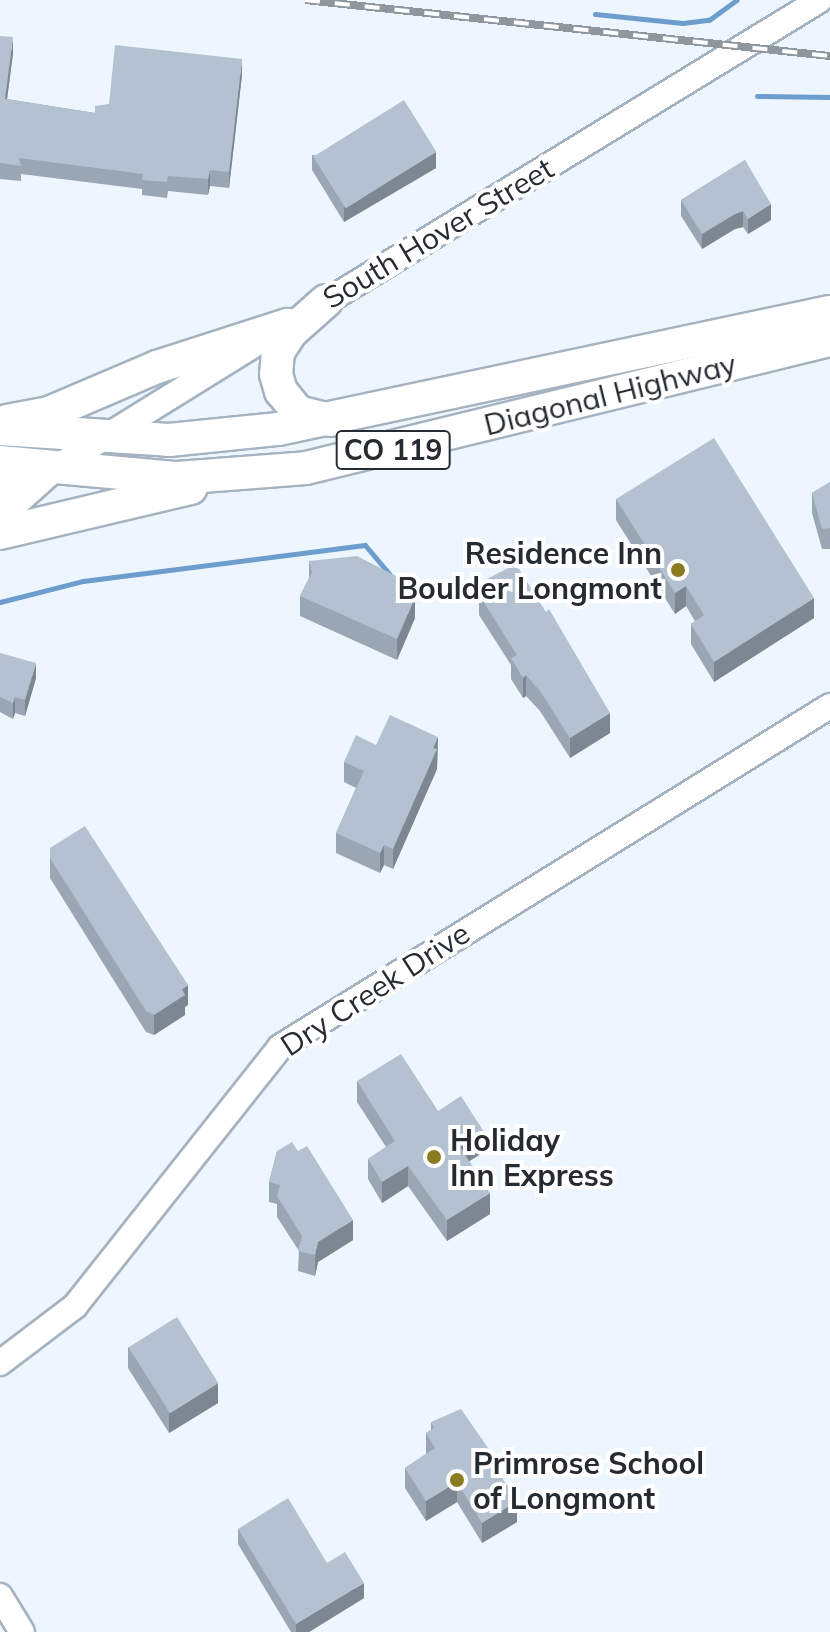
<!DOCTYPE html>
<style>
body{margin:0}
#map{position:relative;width:830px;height:1632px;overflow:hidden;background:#edf6ff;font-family:Mulish,sans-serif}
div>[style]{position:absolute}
.stream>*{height:5px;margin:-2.5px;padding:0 2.5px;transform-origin:2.5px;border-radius:2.5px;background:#6c9dcd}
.roads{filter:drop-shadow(2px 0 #a5b3c1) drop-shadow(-2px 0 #a5b3c1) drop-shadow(0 2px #a5b3c1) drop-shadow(0 -2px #a5b3c1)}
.secondary>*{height:24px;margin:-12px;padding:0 12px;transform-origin:12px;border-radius:12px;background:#fff}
.highway>*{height:32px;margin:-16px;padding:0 16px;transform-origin:16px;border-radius:16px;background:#fff}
.rail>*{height:8px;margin-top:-4px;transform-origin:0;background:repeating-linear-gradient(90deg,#fff 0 15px,#8f979e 0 30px);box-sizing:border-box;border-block:2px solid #8f979e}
.wall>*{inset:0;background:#9aa6b3}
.shaded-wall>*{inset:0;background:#7d8792}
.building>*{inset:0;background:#b3c1d0;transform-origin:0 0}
.dots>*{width:22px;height:22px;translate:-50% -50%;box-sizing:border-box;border:4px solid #fff;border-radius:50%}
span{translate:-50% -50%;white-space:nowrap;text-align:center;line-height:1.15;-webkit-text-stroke:8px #fff;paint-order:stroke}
.shield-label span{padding:2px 6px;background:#fff;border:2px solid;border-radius:6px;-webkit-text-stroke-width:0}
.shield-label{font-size:28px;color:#262b31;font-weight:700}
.street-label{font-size:30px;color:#262b31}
.poi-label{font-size:30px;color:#262b31;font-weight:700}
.right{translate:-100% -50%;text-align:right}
.left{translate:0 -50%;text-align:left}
</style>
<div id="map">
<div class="stream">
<i style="left:595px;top:14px;width:88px;rotate:5.8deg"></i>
<i style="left:683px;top:23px;width:26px;rotate:-7deg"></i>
<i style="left:709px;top:20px;width:34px;rotate:-36deg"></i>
<i style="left:757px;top:96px;width:73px;rotate:0.8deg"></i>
<i style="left:0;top:602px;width:86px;rotate:-14.2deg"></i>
<i style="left:83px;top:581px;width:284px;rotate:-7.3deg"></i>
<i style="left:365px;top:545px;width:39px;rotate:50deg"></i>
</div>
<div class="roads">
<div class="secondary">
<i style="left:311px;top:311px;width:596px;rotate:-31.43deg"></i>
<i style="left:0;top:490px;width:43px;rotate:-21.8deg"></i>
<i style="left:0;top:518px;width:76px;rotate:-41.8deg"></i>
<i style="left:57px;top:467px;width:233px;rotate:-31.8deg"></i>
<i style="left:0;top:1363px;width:94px;rotate:-37.2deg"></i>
<i style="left:75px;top:1306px;width:330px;rotate:-51.6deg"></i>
<i style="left:280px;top:1047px;width:647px;rotate:-31.8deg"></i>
<i style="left:0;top:1596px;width:42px;rotate:58.6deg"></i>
</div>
<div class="highway">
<i style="left:326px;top:301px;width:47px;rotate:138.5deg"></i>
<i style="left:291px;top:332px;width:24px;rotate:123deg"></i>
<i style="left:278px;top:352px;width:22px;rotate:95deg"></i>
<i style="left:276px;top:374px;width:18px;rotate:74deg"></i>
<i style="left:281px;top:391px;width:27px;rotate:51deg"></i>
<i style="left:298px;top:412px;width:33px;rotate:14deg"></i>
<i style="left:7px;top:421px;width:43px;rotate:-10.8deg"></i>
<i style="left:49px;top:413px;width:117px;rotate:-23.1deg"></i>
<i style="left:157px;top:367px;width:137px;rotate:-17.9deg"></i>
<i style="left:0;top:429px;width:169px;rotate:3.7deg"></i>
<i style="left:169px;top:440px;width:110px;rotate:-5.8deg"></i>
<i style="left:278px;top:429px;width:564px;rotate:-11.97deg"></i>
<i style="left:0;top:462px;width:178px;rotate:5.2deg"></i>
<i style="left:177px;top:478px;width:129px;rotate:-4.4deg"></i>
<i style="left:306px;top:468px;width:539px;rotate:-13.73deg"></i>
<i style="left:0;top:533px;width:196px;rotate:-13.3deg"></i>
</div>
</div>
<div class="rail">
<i style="left:305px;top:0;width:528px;rotate:6.09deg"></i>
</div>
<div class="wall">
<i style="clip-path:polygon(0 36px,13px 53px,7px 99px,95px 113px,109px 104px,242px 75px,229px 188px,210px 186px,208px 195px,168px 191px,167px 198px,142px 195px,142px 189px,21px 174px,21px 181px,0 179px)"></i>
<i style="clip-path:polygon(312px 155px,436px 168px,344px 222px,312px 170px)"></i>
<i style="clip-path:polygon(745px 160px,771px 220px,748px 234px,743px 227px,735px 229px,702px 249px,681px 216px,681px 200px)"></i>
<i style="clip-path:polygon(830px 482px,830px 549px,822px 549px,812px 513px,812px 493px)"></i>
<i style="clip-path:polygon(616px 499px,814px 618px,714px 682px,691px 644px,691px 624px,695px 621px,686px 606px,675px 614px,616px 520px)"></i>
<i style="clip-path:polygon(309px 561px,415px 618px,397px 660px,300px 616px,300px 596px,309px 578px)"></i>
<i style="clip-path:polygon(479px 583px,610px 733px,570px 758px,540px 711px,526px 696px,523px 698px,511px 679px,511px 665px,479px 615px)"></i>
<i style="clip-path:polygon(0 653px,36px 678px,25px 716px,15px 713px,13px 719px,0 712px)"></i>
<i style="clip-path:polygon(438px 737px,437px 769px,393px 869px,384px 865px,380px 873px,336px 853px,336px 833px,356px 788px,344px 782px,344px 762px,376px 745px)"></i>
<i style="clip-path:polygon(50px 848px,188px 1005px,185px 1007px,185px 1015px,154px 1035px,146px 1032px,50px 878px)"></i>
<i style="clip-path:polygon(357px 1081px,438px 1111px,484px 1152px,469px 1161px,490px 1214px,447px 1241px,408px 1186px,382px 1203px,368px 1179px,368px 1159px,386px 1147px,357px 1102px)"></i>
<i style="clip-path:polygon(277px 1151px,353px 1240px,318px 1262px,315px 1276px,298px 1271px,299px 1251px,277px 1217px,277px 1204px,269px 1202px,269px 1182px)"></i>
<i style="clip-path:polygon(128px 1347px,218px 1403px,169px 1433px,128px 1368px)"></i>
<i style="clip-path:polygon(431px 1422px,502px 1477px,517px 1522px,482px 1543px,457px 1502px,426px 1521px,405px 1488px,405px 1468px,426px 1454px,426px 1433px,431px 1430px)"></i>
<i style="clip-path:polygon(238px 1529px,327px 1563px,364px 1598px,309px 1632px,291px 1632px,238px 1544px)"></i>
</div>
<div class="shaded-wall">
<i style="clip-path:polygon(13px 37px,13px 53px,5px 115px,5px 99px)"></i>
<i style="clip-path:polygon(242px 59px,242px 75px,229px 188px,229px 172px)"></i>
<i style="clip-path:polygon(436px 152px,436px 168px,344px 222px,344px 207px)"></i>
<i style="clip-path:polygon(210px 170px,210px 186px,208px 195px,208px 179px)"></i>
<i style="clip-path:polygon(771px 204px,771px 220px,748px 234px,748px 219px)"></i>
<i style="clip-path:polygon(743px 211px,743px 227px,735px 229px,702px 249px,702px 234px,735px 214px)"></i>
<i style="clip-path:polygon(686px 586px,686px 606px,675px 614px,675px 593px)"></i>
<i style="clip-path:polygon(415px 597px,415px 618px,397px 660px,397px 639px)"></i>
<i style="clip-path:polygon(814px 598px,814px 618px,714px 682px,714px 662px)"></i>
<i style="clip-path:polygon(36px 663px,36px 678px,25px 716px,25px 700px)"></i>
<i style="clip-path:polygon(526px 675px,526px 696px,523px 698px,523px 678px)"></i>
<i style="clip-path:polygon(15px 697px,15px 713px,13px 719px,13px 703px)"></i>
<i style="clip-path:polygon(610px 713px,610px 733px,570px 758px,570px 738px)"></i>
<i style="clip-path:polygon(438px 737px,437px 769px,393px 869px,393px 849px)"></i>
<i style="clip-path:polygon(384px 845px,384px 865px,380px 873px,380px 853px)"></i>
<i style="clip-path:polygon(188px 985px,188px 1005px,185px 1007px,185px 1015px,154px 1035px,154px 1015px,182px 989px)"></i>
<i style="clip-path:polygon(484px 1132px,484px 1152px,460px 1167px,460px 1147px)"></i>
<i style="clip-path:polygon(408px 1166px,408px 1186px,382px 1203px,382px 1182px)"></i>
<i style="clip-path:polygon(490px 1193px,490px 1214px,447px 1241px,447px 1220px)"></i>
<i style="clip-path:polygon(353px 1220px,353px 1240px,318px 1262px,315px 1276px,315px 1255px,318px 1242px)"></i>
<i style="clip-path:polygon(218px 1383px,218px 1403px,169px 1433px,169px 1413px)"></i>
<i style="clip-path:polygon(457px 1482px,457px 1502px,426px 1521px,426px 1501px)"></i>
<i style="clip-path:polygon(517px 1501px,517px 1522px,482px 1543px,482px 1523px)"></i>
<i style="clip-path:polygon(364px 1583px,364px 1598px,309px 1632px,296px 1632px,296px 1624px)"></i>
</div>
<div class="building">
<i style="clip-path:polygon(0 36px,13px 37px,5px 99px,95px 113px,95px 106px,109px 104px,115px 45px,242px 59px,229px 172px,210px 170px,208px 179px,168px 176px,167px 182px,142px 180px,143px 174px,19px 158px,21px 166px,0 163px)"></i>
<i style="left:404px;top:100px;width:61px;height:107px;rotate:58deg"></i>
<i style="clip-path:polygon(745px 160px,771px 204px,748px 219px,743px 211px,735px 214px,702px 234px,681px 200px)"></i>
<i style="clip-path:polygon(714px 438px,814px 598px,714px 662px,691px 624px,704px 615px,686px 586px,675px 593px,616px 499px)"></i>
<i style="clip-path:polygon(830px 482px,830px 528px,822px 529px,812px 493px)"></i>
<i style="clip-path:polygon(357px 556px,400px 578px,415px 597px,397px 639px,300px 596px,312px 573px,309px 561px)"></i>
<i style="clip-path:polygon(512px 566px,519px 569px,546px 612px,549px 609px,610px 713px,570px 738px,540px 691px,526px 675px,523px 678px,511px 658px,517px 655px,479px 595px,484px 592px,479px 583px)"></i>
<i style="clip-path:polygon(0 653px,36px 663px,25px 700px,15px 697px,13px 703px,0 697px)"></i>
<i style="clip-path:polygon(390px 715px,438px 737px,433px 748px,437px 749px,393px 849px,384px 845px,380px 853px,336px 833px,364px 771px,344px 762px,356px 735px,376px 745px)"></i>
<i style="clip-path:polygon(85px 826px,188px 985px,182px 989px,185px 995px,154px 1015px,146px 1011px,50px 858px,50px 848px)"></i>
<i style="clip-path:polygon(401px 1054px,438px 1111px,461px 1096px,484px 1132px,460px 1147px,490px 1193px,447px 1220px,408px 1166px,382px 1182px,368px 1159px,395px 1141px,357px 1081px)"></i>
<i style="clip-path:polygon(292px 1142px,298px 1151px,307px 1146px,353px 1220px,318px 1242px,315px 1255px,298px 1251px,302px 1236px,277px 1196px,280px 1185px,269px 1182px,277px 1151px)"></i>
<i style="left:177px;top:1317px;width:78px;height:57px;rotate:58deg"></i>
<i style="clip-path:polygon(461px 1409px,502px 1468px,497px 1470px,517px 1501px,482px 1523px,457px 1482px,426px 1501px,405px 1468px,435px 1448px,426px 1433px,434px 1428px,431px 1422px)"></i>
<i style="clip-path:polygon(288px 1498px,327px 1563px,345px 1552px,364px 1583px,296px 1624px,238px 1529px)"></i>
</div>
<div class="dots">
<i style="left:678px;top:570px;background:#8a7b21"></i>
<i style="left:434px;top:1157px;background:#8a7b21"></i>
<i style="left:457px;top:1480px;background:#8a7b21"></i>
</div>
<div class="shield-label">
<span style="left:393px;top:450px">CO 119</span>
</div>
<div class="street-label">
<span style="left:438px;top:233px;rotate:-31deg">South Hover Street</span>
<span style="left:610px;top:394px;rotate:-14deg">Diagonal Highway</span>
<span style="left:375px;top:989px;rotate:-33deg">Dry Creek Drive</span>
</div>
<div class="poi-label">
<span class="right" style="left:662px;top:570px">Residence Inn<br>Boulder Longmont</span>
<span class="left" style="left:450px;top:1157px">Holiday<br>Inn Express</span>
<span class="left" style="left:473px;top:1480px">Primrose School<br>of Longmont</span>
</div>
</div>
